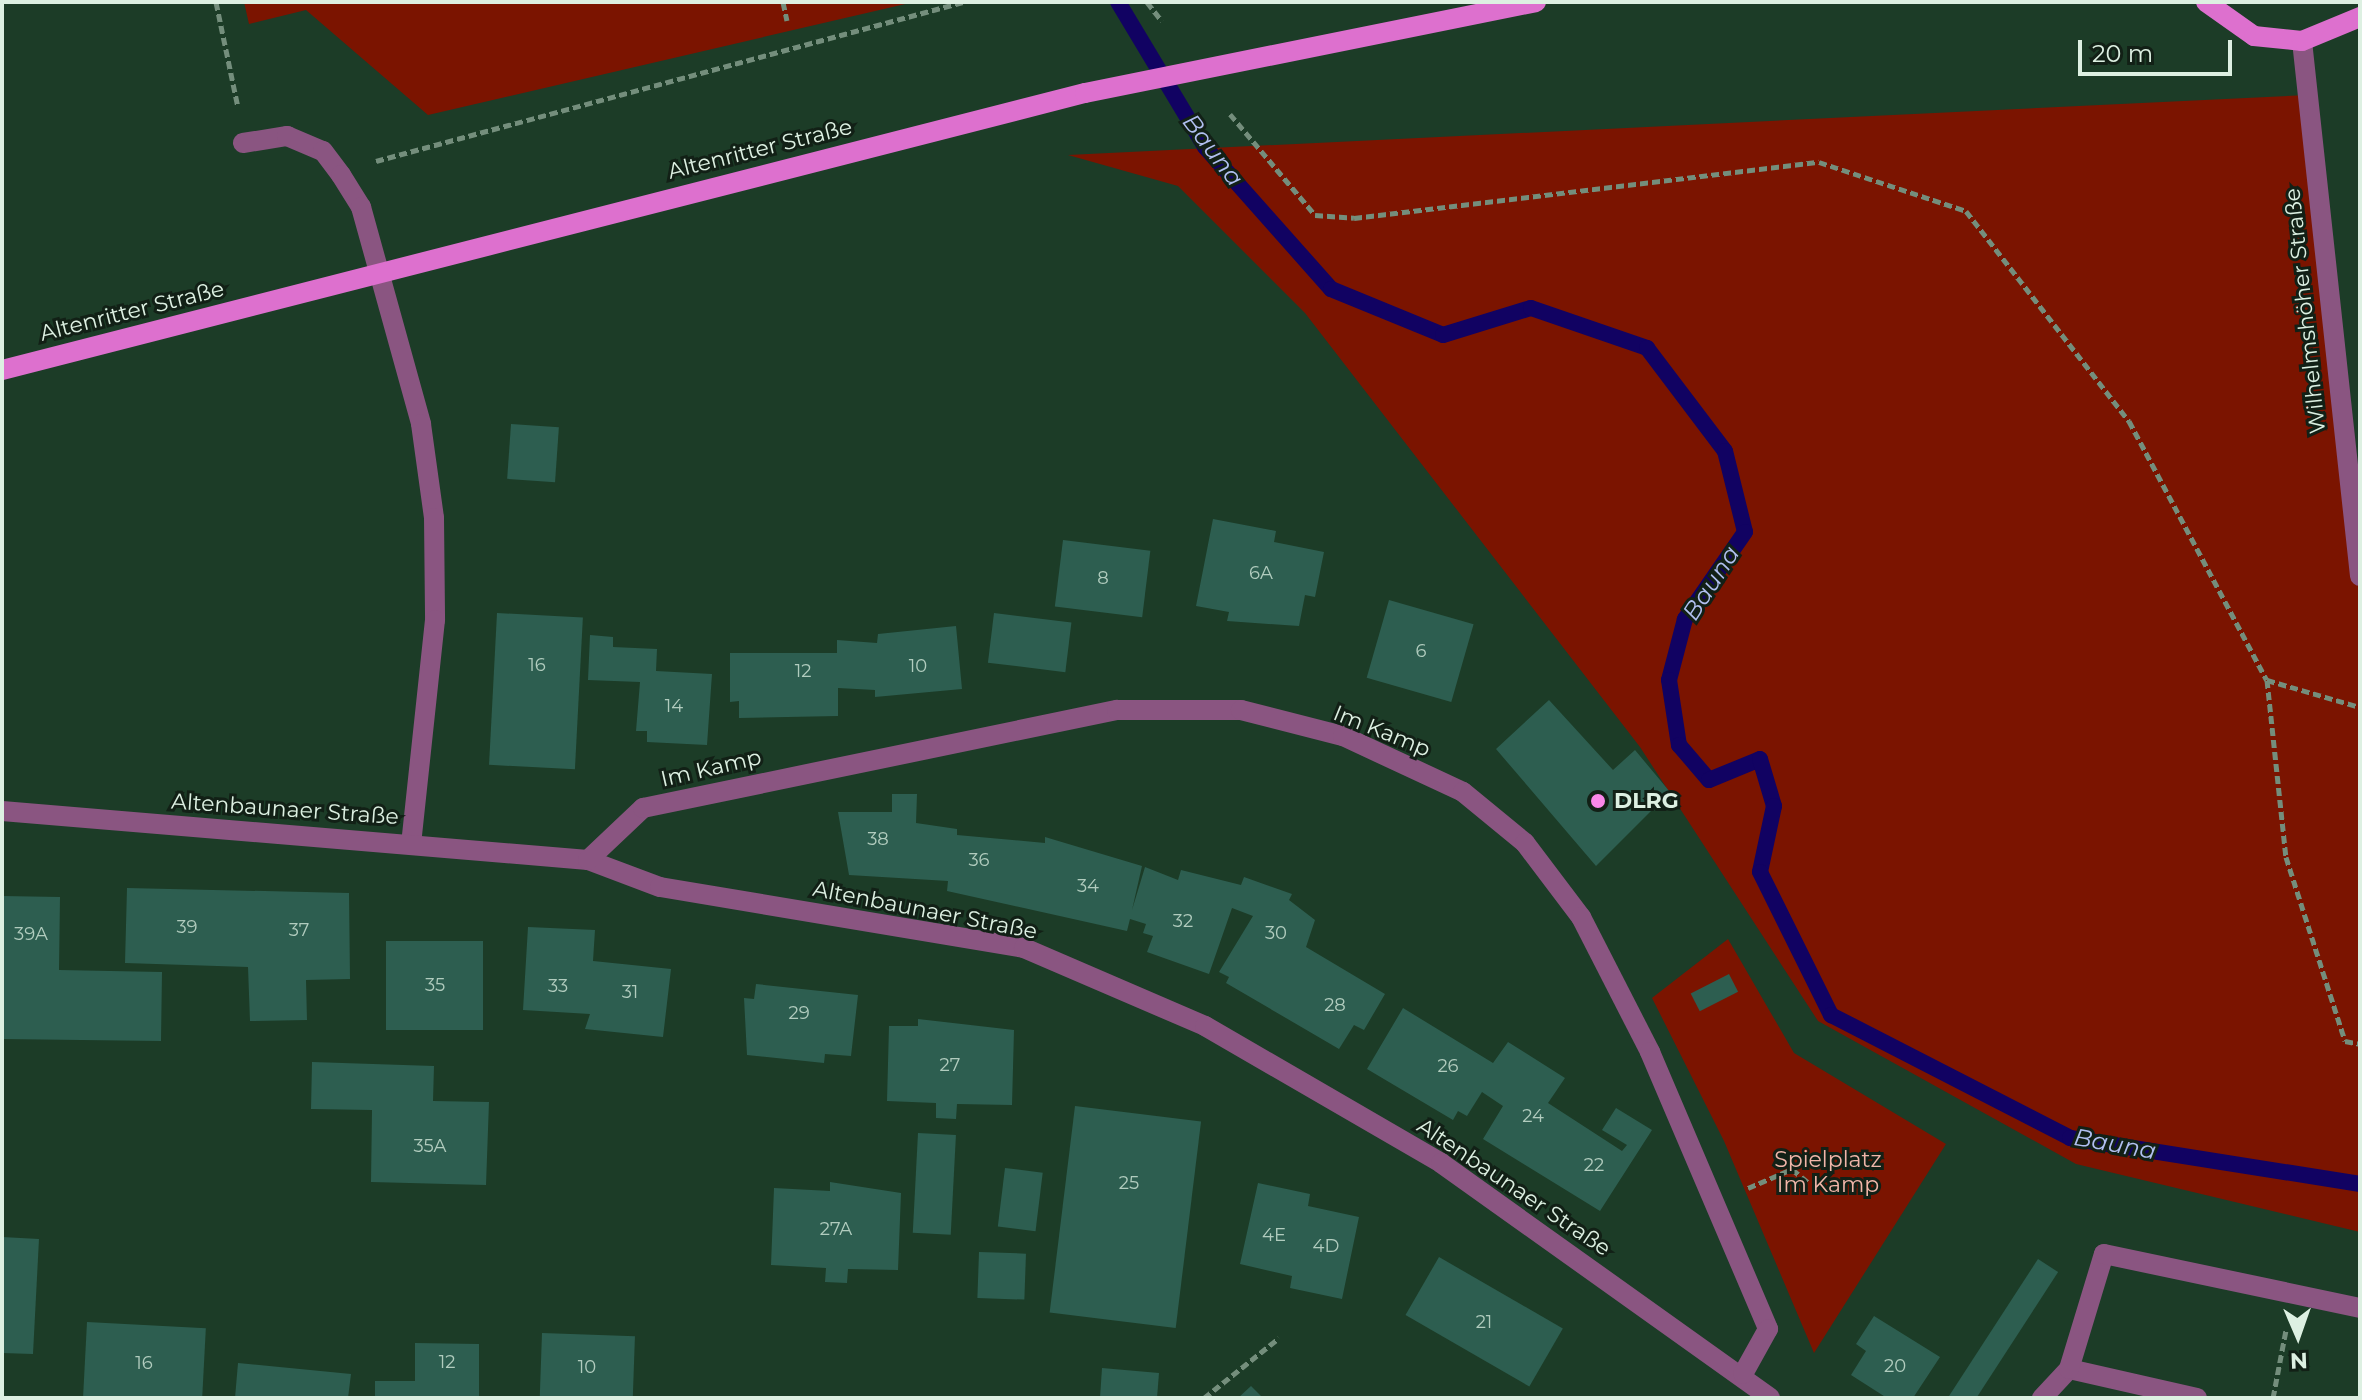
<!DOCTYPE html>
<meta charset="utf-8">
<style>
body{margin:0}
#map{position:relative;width:2362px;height:1400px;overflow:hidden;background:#1c3c27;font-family:Montserrat,sans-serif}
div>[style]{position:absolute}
.green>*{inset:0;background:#7b1400}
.stream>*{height:16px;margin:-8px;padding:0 8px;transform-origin:8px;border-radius:8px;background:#110262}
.building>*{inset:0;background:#2d5e50;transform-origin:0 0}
.path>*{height:5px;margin-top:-2.5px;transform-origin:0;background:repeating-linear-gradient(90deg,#748e7c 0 8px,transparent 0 12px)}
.minor>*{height:20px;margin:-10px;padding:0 10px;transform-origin:10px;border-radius:10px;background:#8a5581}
.major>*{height:20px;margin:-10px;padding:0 10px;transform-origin:10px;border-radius:10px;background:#dd70ce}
.dots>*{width:22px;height:22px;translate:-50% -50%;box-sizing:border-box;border:4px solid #122016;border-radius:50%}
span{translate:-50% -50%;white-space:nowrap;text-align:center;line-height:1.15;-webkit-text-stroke:6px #122016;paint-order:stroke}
.number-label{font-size:18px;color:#b1ccbe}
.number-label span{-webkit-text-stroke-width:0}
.street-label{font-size:22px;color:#ddf0e2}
.poi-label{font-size:22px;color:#ddf0e2;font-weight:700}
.left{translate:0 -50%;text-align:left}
.park-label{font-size:22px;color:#f1b6a9}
.water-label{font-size:24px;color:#b1bff0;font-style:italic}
.frame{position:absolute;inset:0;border:4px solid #ddf0e2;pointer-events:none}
.north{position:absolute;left:2258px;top:1296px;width:80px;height:80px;-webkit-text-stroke:6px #122016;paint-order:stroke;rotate:178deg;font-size:22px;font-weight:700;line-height:32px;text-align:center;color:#ddf0e2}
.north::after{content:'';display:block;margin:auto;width:28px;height:36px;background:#ddf0e2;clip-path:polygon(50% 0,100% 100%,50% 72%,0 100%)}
.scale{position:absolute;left:2078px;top:40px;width:154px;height:36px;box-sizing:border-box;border:4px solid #ddf0e2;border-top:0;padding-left:10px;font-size:24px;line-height:28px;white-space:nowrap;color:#ddf0e2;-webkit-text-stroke:6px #122016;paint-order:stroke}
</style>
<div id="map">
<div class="green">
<i style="clip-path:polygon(244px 2px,914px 2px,428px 115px,306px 10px,249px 24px)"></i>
<i style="clip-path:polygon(2307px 95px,2360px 576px,2360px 1232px,2076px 1164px,1818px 1021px,1640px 747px,1305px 313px,1178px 186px,1068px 155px)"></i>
<i style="clip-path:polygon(1728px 939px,1794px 1053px,1946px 1144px,1814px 1353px,1724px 1141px,1652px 998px)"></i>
</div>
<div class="stream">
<i style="left:1118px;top:2px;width:169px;rotate:59deg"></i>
<i style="left:1205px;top:147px;width:190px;rotate:48.4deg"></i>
<i style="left:1331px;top:289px;width:121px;rotate:22.3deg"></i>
<i style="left:1443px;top:335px;width:92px;rotate:-17.1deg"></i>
<i style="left:1531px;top:308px;width:123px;rotate:19deg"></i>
<i style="left:1647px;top:348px;width:129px;rotate:52.9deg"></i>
<i style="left:1725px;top:451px;width:83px;rotate:76.1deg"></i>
<i style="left:1745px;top:532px;width:106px;rotate:124.6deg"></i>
<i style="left:1685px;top:619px;width:63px;rotate:104.7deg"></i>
<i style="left:1669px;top:680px;width:66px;rotate:81.3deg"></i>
<i style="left:1679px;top:745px;width:46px;rotate:49.4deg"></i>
<i style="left:1709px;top:780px;width:55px;rotate:-22.4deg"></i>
<i style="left:1760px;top:759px;width:49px;rotate:73.4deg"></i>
<i style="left:1774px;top:806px;width:67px;rotate:102deg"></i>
<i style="left:1760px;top:872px;width:160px;rotate:63.6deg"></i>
<i style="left:1831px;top:1015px;width:269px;rotate:27.2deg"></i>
<i style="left:2070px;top:1138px;width:294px;rotate:9deg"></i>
</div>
<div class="building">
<i style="left:511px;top:424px;width:48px;height:55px;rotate:4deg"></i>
<i style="clip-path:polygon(1213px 519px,1276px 531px,1274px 542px,1324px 552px,1315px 597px,1305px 595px,1299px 626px,1227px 621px,1229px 612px,1196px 606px)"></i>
<i style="left:1063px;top:540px;width:88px;height:67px;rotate:7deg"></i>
<i style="left:1389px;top:600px;width:88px;height:81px;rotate:16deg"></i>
<i style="left:497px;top:613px;width:86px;height:152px;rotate:3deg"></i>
<i style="left:994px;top:613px;width:78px;height:50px;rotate:7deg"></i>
<i style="clip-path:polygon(956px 626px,962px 689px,875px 697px,875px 690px,838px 688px,838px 716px,739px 718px,739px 701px,730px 702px,730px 653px,837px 653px,837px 640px,877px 643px,878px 634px)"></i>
<i style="clip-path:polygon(590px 635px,613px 637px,613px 647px,657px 649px,656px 671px,712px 674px,707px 745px,647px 742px,647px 731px,636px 731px,640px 682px,588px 680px)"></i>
<i style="clip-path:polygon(1549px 700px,1613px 770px,1635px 750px,1670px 792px,1596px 866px,1496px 749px)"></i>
<i style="clip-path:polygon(892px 794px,917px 794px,916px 823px,957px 829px,957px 835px,1045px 843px,1045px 837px,1142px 866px,1132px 910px,1145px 867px,1178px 880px,1181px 870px,1241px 885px,1244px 877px,1292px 894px,1289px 900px,1315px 920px,1306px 947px,1385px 994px,1364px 1030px,1354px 1025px,1339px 1049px,1226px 983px,1229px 977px,1219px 972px,1253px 916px,1232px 908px,1209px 974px,1147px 952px,1153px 936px,1143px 933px,1146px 924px,1130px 919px,1127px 931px,947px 891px,948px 881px,849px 875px,838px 812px,892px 812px)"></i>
<i style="clip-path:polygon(127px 888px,349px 893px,350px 979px,306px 980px,307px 1020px,250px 1021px,248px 967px,125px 963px)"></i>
<i style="clip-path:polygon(2px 896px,60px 897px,59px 970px,162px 972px,161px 1041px,2px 1039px)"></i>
<i style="clip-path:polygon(528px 927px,595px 930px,593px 961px,671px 969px,663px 1037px,585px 1029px,590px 1014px,523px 1010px)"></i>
<i style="left:386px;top:941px;width:97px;height:89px"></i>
<i style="left:1729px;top:974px;width:20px;height:43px;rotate:63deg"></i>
<i style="clip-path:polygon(756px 984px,858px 995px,851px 1056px,825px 1054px,824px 1063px,747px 1055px,744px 998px,754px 999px)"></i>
<i style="clip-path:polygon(1403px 1008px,1493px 1063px,1508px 1042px,1565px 1078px,1548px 1103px,1622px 1151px,1627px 1145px,1602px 1130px,1616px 1108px,1652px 1130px,1600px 1211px,1483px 1139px,1503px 1106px,1482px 1092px,1467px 1116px,1458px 1111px,1453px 1120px,1367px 1069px)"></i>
<i style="clip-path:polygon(918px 1019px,1014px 1030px,1012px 1105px,957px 1104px,956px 1119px,936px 1118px,936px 1103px,887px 1101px,889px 1026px,918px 1026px)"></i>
<i style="clip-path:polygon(312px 1062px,434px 1066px,433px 1101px,489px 1102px,486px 1185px,371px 1182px,372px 1110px,311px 1109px)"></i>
<i style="left:1075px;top:1106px;width:127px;height:208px;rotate:7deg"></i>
<i style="left:918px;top:1133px;width:38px;height:100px;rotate:3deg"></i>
<i style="left:1005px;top:1168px;width:38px;height:59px;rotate:7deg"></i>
<i style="clip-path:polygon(830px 1182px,901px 1193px,898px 1270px,848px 1269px,847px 1283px,825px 1282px,826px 1268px,771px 1265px,774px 1188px,830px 1191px)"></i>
<i style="clip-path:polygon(1258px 1183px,1310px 1194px,1308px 1206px,1359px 1217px,1342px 1299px,1290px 1288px,1292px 1276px,1240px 1264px)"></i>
<i style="clip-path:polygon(2px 1237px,39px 1239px,33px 1354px,2px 1353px)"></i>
<i style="left:979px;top:1252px;width:47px;height:46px;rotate:2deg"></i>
<i style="left:1439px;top:1257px;width:143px;height:67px;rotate:30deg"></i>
<i style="left:2038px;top:1259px;width:24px;height:169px;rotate:33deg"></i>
<i style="clip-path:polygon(1874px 1316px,1940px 1357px,1913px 1398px,1887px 1398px,1851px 1375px,1866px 1351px,1856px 1344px)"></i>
<i style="left:87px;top:1322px;width:119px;height:76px;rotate:3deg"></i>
<i style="left:542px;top:1333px;width:93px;height:65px;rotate:2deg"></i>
<i style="clip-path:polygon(415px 1343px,479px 1344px,479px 1398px,375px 1398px,375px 1381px,415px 1381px)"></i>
<i style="clip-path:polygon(238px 1363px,351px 1374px,348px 1398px,235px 1398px)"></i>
<i style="clip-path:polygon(1102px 1368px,1159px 1373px,1157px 1398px,1100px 1398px)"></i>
<i style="clip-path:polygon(1251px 1386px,1263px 1398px,1238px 1398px)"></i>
</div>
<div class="path">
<i style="left:216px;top:2px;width:107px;rotate:78.2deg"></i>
<i style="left:783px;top:2px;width:19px;rotate:78deg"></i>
<i style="left:1147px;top:2px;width:24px;rotate:52deg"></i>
<i style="left:1230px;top:114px;width:132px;rotate:49.9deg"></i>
<i style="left:1315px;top:215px;width:39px;rotate:4deg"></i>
<i style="left:1354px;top:218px;width:468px;rotate:-6.9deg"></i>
<i style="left:1819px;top:162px;width:155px;rotate:18.4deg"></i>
<i style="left:1966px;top:211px;width:266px;rotate:52.2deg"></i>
<i style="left:2129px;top:421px;width:293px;rotate:62deg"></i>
<i style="left:2267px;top:680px;width:178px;rotate:83.9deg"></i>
<i style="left:2286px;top:857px;width:193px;rotate:72.2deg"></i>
<i style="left:2345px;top:1041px;width:15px;rotate:11deg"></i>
<i style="left:376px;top:161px;width:608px;rotate:-15.16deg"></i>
<i style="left:2267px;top:680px;width:97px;rotate:16.2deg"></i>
<i style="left:1748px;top:1188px;width:48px;rotate:-23.4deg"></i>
<i style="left:1792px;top:1169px;width:23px;rotate:40deg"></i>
<i style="left:1204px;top:1398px;width:96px;rotate:-38.7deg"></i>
<i style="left:2273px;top:1398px;width:69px;rotate:-79.2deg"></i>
</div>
<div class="minor">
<i style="left:2302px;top:41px;width:538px;rotate:83.81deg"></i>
<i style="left:243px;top:143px;width:45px;rotate:-9deg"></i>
<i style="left:287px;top:136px;width:39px;rotate:23deg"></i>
<i style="left:323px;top:151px;width:30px;rotate:53deg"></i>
<i style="left:341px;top:175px;width:38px;rotate:58deg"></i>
<i style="left:361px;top:207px;width:225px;rotate:74.5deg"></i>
<i style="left:421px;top:424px;width:95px;rotate:82.1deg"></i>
<i style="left:434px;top:518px;width:102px;rotate:89.4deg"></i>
<i style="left:435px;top:620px;width:224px;rotate:96.1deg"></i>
<i style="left:2px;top:811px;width:588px;rotate:4.78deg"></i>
<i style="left:588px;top:860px;width:77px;rotate:20.6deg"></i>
<i style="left:660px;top:887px;width:369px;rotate:9.5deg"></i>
<i style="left:1024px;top:948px;width:197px;rotate:23.3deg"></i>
<i style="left:1205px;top:1026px;width:273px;rotate:30.1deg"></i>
<i style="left:1441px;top:1163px;width:404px;rotate:35.5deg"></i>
<i style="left:588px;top:860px;width:76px;rotate:-43.4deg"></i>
<i style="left:643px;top:808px;width:484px;rotate:-11.7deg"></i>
<i style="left:1117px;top:710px;width:124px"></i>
<i style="left:1241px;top:710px;width:105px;rotate:14.3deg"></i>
<i style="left:1343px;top:736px;width:132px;rotate:25deg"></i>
<i style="left:1463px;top:792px;width:80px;rotate:39.4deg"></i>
<i style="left:1525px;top:843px;width:93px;rotate:52.9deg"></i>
<i style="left:1581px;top:917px;width:152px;rotate:62.9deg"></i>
<i style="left:1650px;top:1052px;width:301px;rotate:66.9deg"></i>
<i style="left:1768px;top:1329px;width:51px;rotate:119.1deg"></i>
<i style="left:2042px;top:1398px;width:40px;rotate:-47deg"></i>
<i style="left:2197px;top:1398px;width:131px;rotate:-167.2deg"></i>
<i style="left:2069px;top:1369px;width:120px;rotate:-73.1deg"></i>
<i style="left:2104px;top:1254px;width:262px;rotate:11.9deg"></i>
</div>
<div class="major">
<i style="left:2206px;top:2px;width:59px;rotate:35.3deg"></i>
<i style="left:2254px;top:36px;width:48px;rotate:5.9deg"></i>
<i style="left:2302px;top:41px;width:63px;rotate:-22.5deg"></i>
<i style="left:2px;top:370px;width:1118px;rotate:-14.35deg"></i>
<i style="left:1085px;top:93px;width:460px;rotate:-11.4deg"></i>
</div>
<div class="dots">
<i style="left:1598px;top:801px;background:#f987e8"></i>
</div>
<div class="number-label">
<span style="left:1261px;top:573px">6A</span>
<span style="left:1103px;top:578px">8</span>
<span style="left:1421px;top:651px">6</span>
<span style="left:537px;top:665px">16</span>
<span style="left:918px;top:666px">10</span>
<span style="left:803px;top:671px">12</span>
<span style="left:674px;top:706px">14</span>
<span style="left:878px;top:839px">38</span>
<span style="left:979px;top:860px">36</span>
<span style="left:1088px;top:886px">34</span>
<span style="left:1183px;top:921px">32</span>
<span style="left:187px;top:927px">39</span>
<span style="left:299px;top:930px">37</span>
<span style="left:1276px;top:933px">30</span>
<span style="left:31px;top:934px">39A</span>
<span style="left:435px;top:985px">35</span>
<span style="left:558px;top:986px">33</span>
<span style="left:630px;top:992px">31</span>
<span style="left:1335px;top:1005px">28</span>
<span style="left:799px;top:1013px">29</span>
<span style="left:950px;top:1065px">27</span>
<span style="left:1448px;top:1066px">26</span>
<span style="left:1533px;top:1116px">24</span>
<span style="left:430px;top:1146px">35A</span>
<span style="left:1594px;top:1165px">22</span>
<span style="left:1129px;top:1183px">25</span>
<span style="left:836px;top:1229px">27A</span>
<span style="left:1274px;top:1235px">4E</span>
<span style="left:1326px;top:1246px">4D</span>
<span style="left:1484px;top:1322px">21</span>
<span style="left:447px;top:1362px">12</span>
<span style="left:144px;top:1363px">16</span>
<span style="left:1895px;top:1366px">20</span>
<span style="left:587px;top:1367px">10</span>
</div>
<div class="street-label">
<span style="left:760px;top:149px;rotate:-14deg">Altenritter Straße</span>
<span style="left:132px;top:311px;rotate:-14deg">Altenritter Straße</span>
<span style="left:2305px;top:311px;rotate:-96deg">Wilhelmshöher Straße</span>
<span style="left:1382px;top:731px;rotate:22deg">Im Kamp</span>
<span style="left:711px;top:768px;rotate:-13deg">Im Kamp</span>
<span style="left:285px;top:809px;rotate:4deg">Altenbaunaer Straße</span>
<span style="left:925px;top:910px;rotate:11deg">Altenbaunaer Straße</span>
<span style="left:1514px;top:1187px;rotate:34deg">Altenbaunaer Straße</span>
</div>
<div class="poi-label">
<span class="left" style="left:1614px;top:801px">DLRG</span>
</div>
<div class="park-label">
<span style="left:1828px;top:1172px">Spielplatz<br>Im Kamp</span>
</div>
<div class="water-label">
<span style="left:1213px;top:150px;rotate:53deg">Bauna</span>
<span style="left:1711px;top:583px;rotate:-57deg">Bauna</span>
<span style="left:2115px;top:1144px;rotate:10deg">Bauna</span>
</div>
<div class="frame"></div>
<div class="north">N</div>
<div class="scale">20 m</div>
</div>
